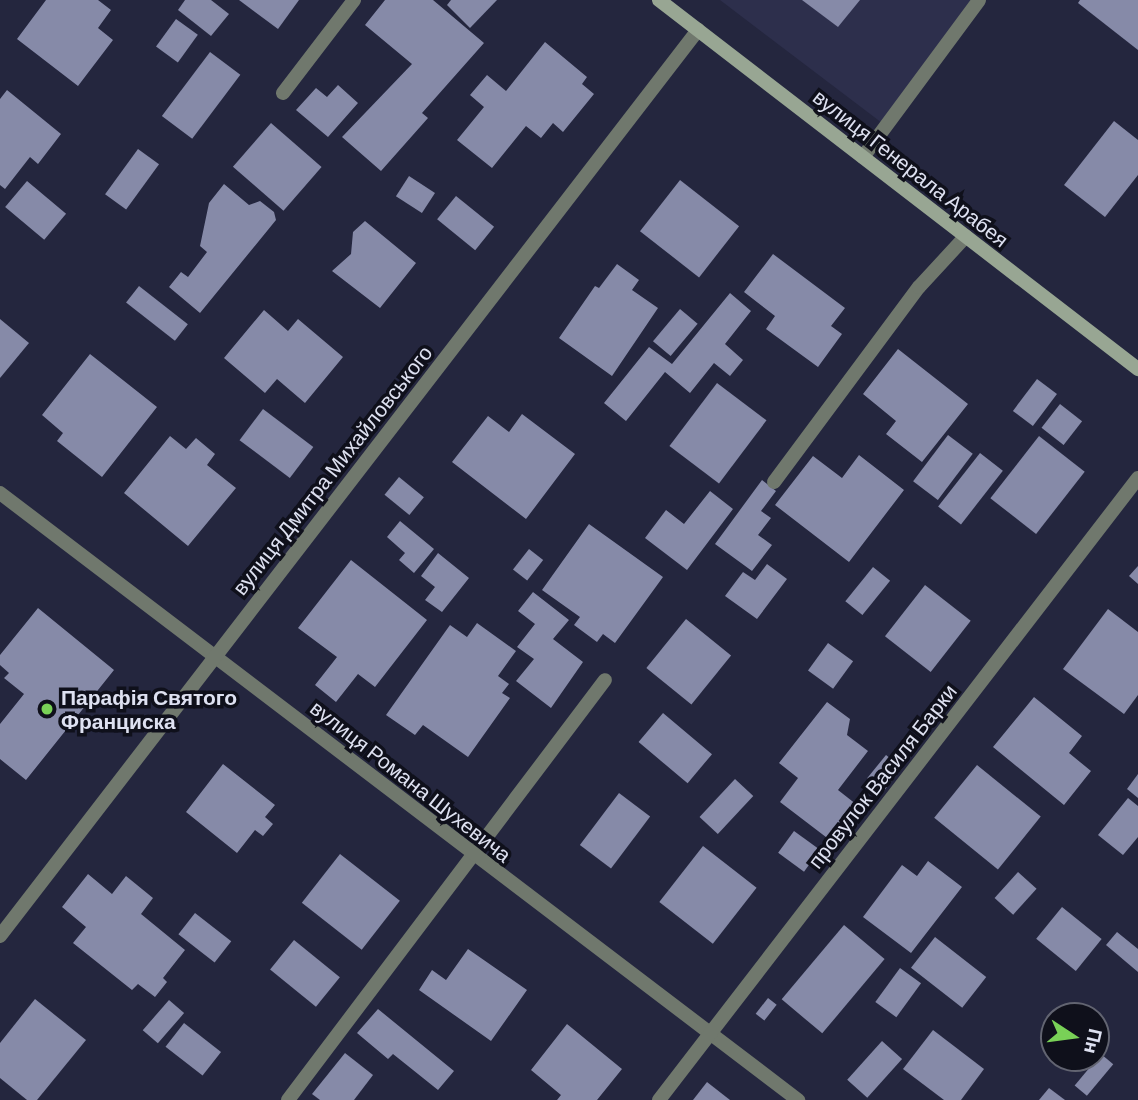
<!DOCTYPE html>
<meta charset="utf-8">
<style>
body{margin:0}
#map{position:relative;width:1138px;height:1100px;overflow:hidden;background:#24263e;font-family:Barlow,sans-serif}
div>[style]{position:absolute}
.built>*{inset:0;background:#2d2f4c}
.building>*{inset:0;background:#868aa8;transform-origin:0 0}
.service>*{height:14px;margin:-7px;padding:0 7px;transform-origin:7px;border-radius:7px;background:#70786d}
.minor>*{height:14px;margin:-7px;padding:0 7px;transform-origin:7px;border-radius:7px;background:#70786d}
.secondary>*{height:14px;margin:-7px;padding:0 7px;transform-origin:7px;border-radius:7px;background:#98a693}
.dots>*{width:19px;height:19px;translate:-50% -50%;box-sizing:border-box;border:4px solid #0f101b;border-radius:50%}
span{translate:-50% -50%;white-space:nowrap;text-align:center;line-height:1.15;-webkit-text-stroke:7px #0f101b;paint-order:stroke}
.street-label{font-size:21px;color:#dee1f1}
.poi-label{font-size:21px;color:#dee1f1;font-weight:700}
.left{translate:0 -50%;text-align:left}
.north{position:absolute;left:1040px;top:1002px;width:70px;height:70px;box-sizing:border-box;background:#0f101b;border:2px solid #626471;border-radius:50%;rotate:103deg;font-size:19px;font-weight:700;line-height:28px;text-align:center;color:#dee1f1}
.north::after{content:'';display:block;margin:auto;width:24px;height:32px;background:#79d157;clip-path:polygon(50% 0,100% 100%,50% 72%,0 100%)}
</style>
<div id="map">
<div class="built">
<i style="clip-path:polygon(720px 0,979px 0,886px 126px)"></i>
</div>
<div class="building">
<i style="clip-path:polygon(46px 0,98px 0,111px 10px,98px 28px,113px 40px,78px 86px,17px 39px)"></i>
<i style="clip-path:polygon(185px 0,211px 0,229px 14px,211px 36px,178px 10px)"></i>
<i style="clip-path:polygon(239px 0,299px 0,278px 29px)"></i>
<i style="clip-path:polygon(385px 0,433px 0,484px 43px,422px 113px,428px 118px,381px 171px,342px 137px,412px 64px,365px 25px)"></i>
<i style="clip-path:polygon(451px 0,497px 0,470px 28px,447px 5px)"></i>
<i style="clip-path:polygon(802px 0,860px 0,838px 27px)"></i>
<i style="clip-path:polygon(1080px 0,1138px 0,1138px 50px,1078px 3px)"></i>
<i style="left:176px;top:19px;width:27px;height:34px;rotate:36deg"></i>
<i style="clip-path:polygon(545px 42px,587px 77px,582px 84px,594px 94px,563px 132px,553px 123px,541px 138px,526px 126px,492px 168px,457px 140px,484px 107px,470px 95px,487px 75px,506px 91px)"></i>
<i style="left:210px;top:52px;width:38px;height:80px;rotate:37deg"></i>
<i style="clip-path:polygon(338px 85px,358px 103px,328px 137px,296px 110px,316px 88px,327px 97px)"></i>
<i style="clip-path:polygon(7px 90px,61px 134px,38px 164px,30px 157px,5px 189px,0 185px,0 99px)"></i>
<i style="clip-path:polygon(1114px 121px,1138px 140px,1138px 175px,1105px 217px,1064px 185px)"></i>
<i style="left:271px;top:123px;width:67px;height:58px;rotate:41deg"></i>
<i style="left:138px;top:149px;width:26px;height:56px;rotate:36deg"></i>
<i style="left:409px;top:176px;width:31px;height:24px;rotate:33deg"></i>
<i style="left:680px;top:180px;width:75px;height:65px;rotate:38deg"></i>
<i style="left:27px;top:181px;width:51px;height:34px;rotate:40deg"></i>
<i style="clip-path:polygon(224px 184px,249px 205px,260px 201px,274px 212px,276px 220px,200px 313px,169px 287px,181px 272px,188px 277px,207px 252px,200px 246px,209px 203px)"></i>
<i style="left:456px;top:196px;width:49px;height:30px;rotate:39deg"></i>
<i style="clip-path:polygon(365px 221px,416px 263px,380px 308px,332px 271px,351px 254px,353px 232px)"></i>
<i style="clip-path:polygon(773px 254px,845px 308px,831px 326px,842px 334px,818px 367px,766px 329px,775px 316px,744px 292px)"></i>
<i style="clip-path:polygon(617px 264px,639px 280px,632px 290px,658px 308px,612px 376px,559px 338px,595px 286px,599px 288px)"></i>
<i style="left:139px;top:286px;width:62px;height:21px;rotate:38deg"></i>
<i style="clip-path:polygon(730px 293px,751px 311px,725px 344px,743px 360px,730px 376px,714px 363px,690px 393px,665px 372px,626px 421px,604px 403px,649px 347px,672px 364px)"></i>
<i style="left:680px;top:309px;width:23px;height:42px;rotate:40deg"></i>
<i style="clip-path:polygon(264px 310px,288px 331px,298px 319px,343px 357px,305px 403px,277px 379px,265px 393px,224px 358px)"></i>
<i style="clip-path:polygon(0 319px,29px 343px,0 378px)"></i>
<i style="clip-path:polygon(898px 349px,968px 404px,922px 462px,886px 434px,896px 421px,863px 394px)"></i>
<i style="clip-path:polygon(90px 354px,157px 407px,102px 477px,57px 441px,63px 433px,42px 415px)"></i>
<i style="left:1037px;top:379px;width:25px;height:40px;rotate:37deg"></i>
<i style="left:717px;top:383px;width:62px;height:79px;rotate:37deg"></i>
<i style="left:1060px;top:404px;width:28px;height:30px;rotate:38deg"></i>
<i style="left:263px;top:409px;width:63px;height:39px;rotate:37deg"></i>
<i style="clip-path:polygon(522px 414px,575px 454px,526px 519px,452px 462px,488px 416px,509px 432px)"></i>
<i style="left:948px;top:435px;width:31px;height:58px;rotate:37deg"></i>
<i style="clip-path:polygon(170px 436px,186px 449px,196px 438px,215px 454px,207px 465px,236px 488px,188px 546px,124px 493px)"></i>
<i style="left:1039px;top:436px;width:58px;height:79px;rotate:38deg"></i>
<i style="left:980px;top:453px;width:29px;height:68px;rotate:38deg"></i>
<i style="clip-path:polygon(859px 455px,904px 490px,849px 562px,775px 505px,813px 456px,842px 478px)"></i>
<i style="left:399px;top:477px;width:32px;height:23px;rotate:39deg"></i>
<i style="clip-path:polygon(762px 480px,776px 491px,761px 511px,771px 518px,758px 535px,772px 545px,752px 571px,715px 544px)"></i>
<i style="clip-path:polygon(710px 491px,733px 509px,687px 570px,645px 538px,666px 510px,684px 524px)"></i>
<i style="clip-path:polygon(400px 521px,434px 549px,414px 573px,399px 560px,405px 553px,387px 537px)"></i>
<i style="clip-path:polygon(589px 524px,663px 577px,615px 643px,603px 634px,597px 642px,574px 625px,580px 617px,542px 590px)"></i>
<i style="left:529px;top:549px;width:18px;height:26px;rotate:38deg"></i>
<i style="clip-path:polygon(438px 553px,469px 578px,442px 612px,425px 600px,435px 587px,421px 576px)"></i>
<i style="clip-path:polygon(351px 560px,427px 620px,375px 687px,358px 674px,336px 702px,315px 685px,337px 657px,298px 628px)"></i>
<i style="clip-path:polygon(767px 564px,787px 579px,757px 619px,725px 596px,743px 572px,755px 580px)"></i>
<i style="clip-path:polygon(1138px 566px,1138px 584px,1129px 576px)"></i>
<i style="left:873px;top:567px;width:22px;height:44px;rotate:39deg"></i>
<i style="left:925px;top:585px;width:58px;height:65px;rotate:38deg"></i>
<i style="clip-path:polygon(533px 592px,569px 620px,553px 639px,583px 662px,551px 708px,516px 681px,534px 659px,517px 647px,535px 624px,518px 611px)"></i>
<i style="clip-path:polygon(38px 608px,114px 670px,26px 780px,0 759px,0 724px,24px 694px,4px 678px,9px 673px,0 665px,0 655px)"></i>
<i style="clip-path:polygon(1108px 609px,1138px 632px,1138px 695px,1124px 714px,1063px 669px)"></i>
<i style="left:686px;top:619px;width:58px;height:63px;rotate:39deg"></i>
<i style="clip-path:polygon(477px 623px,516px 651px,498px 676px,509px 684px,502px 693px,510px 698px,468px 757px,423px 725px,415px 735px,386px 715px,450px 625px,467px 637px)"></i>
<i style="left:828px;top:643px;width:31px;height:34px;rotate:36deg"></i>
<i style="clip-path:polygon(1034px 697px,1082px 736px,1069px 753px,1091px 771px,1064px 805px,993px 747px)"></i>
<i style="clip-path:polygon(827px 702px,850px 719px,847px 735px,868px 751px,838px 790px,866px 812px,839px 847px,780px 802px,798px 778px,779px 763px)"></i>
<i style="left:663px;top:713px;width:64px;height:38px;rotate:40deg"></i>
<i style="left:886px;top:755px;width:21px;height:30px;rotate:39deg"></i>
<i style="clip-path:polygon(223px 764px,275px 805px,265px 817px,273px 824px,263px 836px,255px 830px,237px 853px,186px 812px)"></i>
<i style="left:977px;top:765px;width:82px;height:68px;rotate:39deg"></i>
<i style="clip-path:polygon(1138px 774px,1138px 798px,1127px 789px)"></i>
<i style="left:735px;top:779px;width:25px;height:52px;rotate:43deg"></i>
<i style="left:619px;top:793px;width:39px;height:65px;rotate:37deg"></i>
<i style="clip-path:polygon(1128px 798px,1138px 806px,1138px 837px,1123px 855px,1098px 835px)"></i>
<i style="left:794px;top:831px;width:32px;height:27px;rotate:36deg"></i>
<i style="left:703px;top:846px;width:68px;height:71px;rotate:38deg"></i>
<i style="left:340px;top:854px;width:76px;height:62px;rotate:38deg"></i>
<i style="clip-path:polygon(928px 861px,962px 887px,911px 953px,863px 917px,902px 865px,917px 876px)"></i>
<i style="left:1018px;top:872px;width:25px;height:35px;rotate:42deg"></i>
<i style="clip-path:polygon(88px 874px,112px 894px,126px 876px,153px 898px,141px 914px,185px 950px,163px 978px,167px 982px,155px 997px,138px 984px,132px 990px,73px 943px,86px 927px,62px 907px)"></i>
<i style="left:1062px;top:907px;width:51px;height:41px;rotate:39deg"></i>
<i style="left:195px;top:913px;width:46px;height:27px;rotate:38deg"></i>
<i style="left:844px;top:925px;width:53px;height:97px;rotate:40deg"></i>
<i style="clip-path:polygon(1117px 932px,1138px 949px,1138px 972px,1106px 945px)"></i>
<i style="left:935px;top:937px;width:65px;height:39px;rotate:38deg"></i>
<i style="left:294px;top:940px;width:59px;height:38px;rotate:39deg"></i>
<i style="clip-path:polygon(468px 949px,527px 990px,491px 1041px,419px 990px,432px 970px,446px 980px)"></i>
<i style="left:900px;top:968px;width:26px;height:42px;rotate:36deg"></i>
<i style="left:768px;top:998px;width:11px;height:20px;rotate:38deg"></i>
<i style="clip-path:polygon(35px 999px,86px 1040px,37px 1100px,27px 1100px,0 1078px,0 1043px)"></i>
<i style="left:169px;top:1000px;width:20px;height:40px;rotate:41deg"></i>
<i style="clip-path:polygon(378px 1009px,454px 1071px,438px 1090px,393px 1054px,388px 1059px,357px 1033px)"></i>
<i style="left:184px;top:1023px;width:47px;height:30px;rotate:38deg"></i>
<i style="clip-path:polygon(567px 1024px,622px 1069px,597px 1100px,557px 1100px,561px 1095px,531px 1070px)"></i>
<i style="clip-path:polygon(933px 1030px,984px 1069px,961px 1100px,944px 1100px,903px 1069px)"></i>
<i style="left:882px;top:1041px;width:27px;height:52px;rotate:42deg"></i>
<i style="clip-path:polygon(345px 1053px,373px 1075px,354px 1100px,320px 1100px,312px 1094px)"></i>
<i style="left:1101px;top:1054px;width:16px;height:41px;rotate:40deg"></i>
<i style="clip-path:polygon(707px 1082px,730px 1100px,693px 1100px)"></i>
<i style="clip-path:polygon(1049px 1088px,1065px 1100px,1039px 1100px)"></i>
</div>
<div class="service">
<i style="left:283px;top:93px;width:117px;rotate:-52.6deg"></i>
<i style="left:774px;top:482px;width:243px;rotate:-53.4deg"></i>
<i style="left:919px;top:287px;width:69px;rotate:-47.3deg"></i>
<i style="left:288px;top:1100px;width:526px;rotate:-52.96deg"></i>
</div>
<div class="minor">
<i style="left:863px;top:157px;width:195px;rotate:-53.5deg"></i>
<i style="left:0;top:493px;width:1003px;rotate:37.26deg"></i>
<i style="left:0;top:936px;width:1144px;rotate:-52.39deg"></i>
<i style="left:659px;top:1100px;width:785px;rotate:-52.4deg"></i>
</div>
<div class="secondary">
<i style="left:659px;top:0;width:605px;rotate:37.61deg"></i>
</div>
<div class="dots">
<i style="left:47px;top:709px;background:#79d157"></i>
</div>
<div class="street-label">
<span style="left:911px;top:168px;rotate:38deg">вулиця Генерала Арабея</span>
<span style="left:332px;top:470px;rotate:-52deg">вулиця Дмитра Михайловського</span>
<span style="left:882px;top:776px;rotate:-52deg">провулок Василя Барки</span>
<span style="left:411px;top:781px;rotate:38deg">вулиця Романа Шухевича</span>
</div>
<div class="poi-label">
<span class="left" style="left:61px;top:709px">Парафія Святого<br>Франциска</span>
</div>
<div class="north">Пн</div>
</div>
